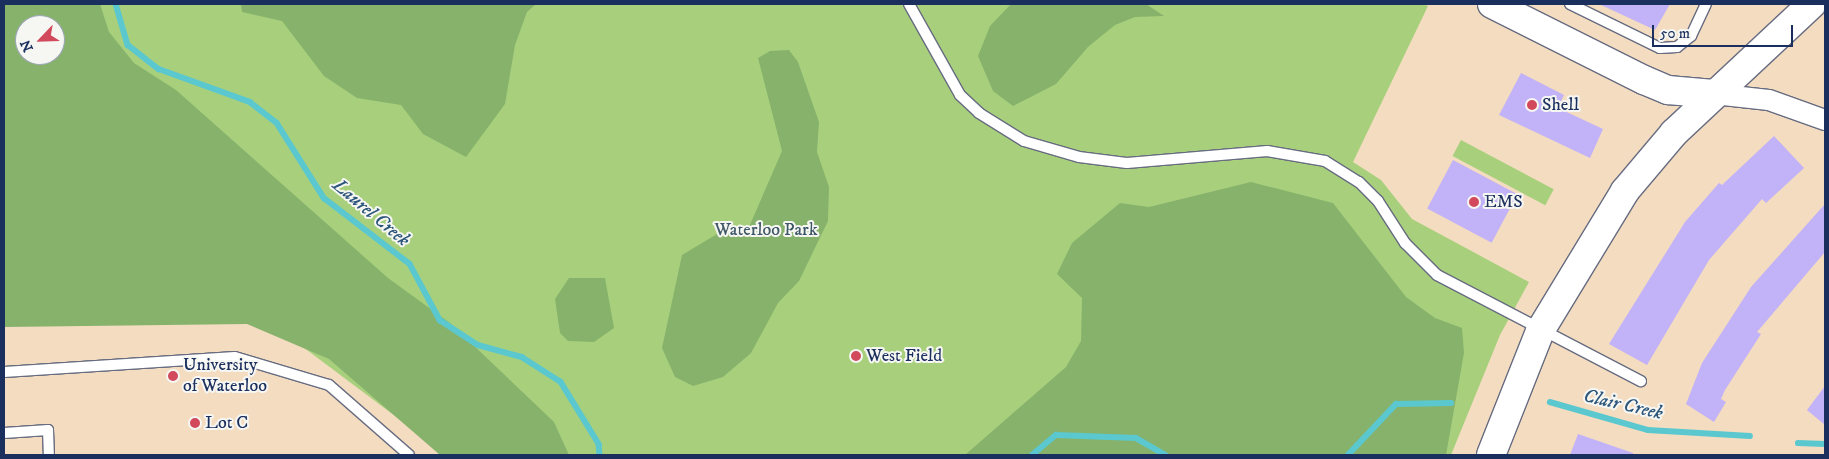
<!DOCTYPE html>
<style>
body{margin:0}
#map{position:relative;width:1829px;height:459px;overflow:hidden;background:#f3dcc0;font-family:"IM FELL DW Pica",serif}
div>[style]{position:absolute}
.green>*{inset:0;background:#a8d07c;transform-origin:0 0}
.forest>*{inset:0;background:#86b26c}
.stream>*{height:5.5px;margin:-2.75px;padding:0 2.75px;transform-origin:2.75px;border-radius:2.75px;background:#5bc8cf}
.building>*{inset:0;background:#c2b2f7;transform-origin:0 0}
.roads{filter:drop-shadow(1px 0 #676c80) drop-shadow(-1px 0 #676c80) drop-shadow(0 1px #676c80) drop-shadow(0 -1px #676c80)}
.lane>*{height:10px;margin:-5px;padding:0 5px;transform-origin:5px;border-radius:5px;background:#fff}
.street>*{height:20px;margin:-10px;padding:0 10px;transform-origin:10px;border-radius:10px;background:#fff}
.secondary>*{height:28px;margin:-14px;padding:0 14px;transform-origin:14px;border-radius:14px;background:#fff}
.dots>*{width:14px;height:14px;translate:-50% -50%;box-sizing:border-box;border:2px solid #f6f6f2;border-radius:50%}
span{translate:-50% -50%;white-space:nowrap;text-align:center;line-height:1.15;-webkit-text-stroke:4px #f6f6f2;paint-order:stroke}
.poi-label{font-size:18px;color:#1b2f5e}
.left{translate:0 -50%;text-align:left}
.park-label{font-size:18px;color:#3e5766}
.water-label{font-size:19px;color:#2b557a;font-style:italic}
.frame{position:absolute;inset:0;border:5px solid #1b2f5e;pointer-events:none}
.north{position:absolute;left:15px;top:15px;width:50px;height:50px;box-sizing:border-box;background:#f6f6f2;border:1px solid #9ea6b7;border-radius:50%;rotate:246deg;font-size:14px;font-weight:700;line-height:20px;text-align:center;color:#1b2f5e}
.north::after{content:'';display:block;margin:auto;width:18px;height:22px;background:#d1495b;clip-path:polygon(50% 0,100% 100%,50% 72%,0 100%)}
.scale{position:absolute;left:1652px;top:25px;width:141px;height:22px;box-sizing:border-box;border:2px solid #1b2f5e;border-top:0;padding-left:6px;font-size:15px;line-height:18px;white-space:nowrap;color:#1b2f5e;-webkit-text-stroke:4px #f6f6f2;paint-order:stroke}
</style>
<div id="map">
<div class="green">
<i style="clip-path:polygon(evenodd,4px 4px,1423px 4px,1428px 6px,1353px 162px,1381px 180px,1412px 219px,1529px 282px,1500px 335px,1451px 455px,447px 455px,235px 296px,4px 281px,4px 4px,25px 25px,55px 25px,55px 55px,25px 55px,25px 25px)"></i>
<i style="left:1461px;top:140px;width:105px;height:18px;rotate:28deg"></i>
</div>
<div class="forest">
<i style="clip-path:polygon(evenodd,4px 4px,100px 4px,109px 32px,134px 63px,176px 90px,388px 278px,450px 323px,554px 422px,569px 455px,440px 455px,329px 359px,247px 324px,4px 327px,4px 4px,25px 25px,55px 25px,55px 55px,25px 55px,25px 25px)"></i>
<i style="clip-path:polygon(241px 4px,536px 4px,527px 12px,515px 45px,505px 104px,466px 157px,423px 134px,401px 105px,357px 98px,324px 76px,282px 21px,242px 12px)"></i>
<i style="clip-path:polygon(1011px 4px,1146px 4px,1164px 16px,1135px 17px,1115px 25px,1088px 47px,1056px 84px,1013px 106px,993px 91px,978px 56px,990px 26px)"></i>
<i style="clip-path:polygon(789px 50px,798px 62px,819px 122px,817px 152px,829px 187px,828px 221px,799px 281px,778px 303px,751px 353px,723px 377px,693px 386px,675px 377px,662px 348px,682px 255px,722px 231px,749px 227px,782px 151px,758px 58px,770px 51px)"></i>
<i style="clip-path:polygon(1251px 182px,1333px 203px,1406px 297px,1435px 318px,1462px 328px,1464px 353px,1446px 455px,965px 455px,1066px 367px,1081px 341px,1082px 298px,1057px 274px,1072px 243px,1120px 203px,1149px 207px)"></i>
<i style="clip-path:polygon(569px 278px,605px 278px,614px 328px,594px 342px,568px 341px,560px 333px,555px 299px)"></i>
</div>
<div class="stream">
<i style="left:116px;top:4px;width:43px;rotate:73.7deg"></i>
<i style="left:128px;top:45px;width:39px;rotate:38deg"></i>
<i style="left:159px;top:69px;width:97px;rotate:19.9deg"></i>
<i style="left:250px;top:102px;width:34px;rotate:38deg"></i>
<i style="left:277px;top:123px;width:89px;rotate:57.9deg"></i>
<i style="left:324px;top:198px;width:108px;rotate:37.5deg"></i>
<i style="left:410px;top:264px;width:64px;rotate:61.8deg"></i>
<i style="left:440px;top:320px;width:45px;rotate:33.3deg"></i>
<i style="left:478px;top:345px;width:46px;rotate:15.3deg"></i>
<i style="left:522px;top:357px;width:46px;rotate:32.7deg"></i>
<i style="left:561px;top:382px;width:73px;rotate:58.5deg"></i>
<i style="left:599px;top:444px;width:11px;rotate:85deg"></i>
<i style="left:1550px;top:402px;width:102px;rotate:15.9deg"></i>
<i style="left:1648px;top:430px;width:102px;rotate:3.4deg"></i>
<i style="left:1798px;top:443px;width:27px;rotate:2deg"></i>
<i style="left:1032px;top:455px;width:31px;rotate:-40deg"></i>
<i style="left:1056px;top:435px;width:80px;rotate:2.1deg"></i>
<i style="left:1136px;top:438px;width:34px;rotate:30deg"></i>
<i style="left:1348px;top:455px;width:70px;rotate:-46.7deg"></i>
<i style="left:1396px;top:404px;width:55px;rotate:-1deg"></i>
</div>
<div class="building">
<i style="clip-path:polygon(1599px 4px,1670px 4px,1655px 30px)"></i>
<i style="clip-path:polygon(1521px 73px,1564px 95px,1558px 108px,1603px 129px,1590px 158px,1499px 115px)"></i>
<i style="clip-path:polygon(1774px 136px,1804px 168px,1766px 203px,1762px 199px,1709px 260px,1647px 365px,1609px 344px,1685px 222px,1719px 183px,1722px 185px)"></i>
<i style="left:1453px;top:160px;width:73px;height:55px;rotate:28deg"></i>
<i style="clip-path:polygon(1825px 204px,1825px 252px,1757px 332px,1761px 334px,1725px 390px,1721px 399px,1726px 402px,1714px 422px,1686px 404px,1702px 363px,1751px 287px)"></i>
<i style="clip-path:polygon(1825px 386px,1825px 425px,1807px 410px)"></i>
<i style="clip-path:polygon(1578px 434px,1633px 453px,1633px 455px,1570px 455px)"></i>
</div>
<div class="roads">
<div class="lane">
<i style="left:909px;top:4px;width:104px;rotate:60.7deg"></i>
<i style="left:960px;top:95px;width:26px;rotate:43deg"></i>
<i style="left:979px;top:113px;width:53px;rotate:31.9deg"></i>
<i style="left:1024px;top:141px;width:57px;rotate:16.2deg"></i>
<i style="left:1079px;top:157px;width:48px;rotate:7.1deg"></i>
<i style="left:1127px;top:163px;width:141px;rotate:-4.9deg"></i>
<i style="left:1267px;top:151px;width:59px;rotate:9.8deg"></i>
<i style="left:1325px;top:161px;width:40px;rotate:32deg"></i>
<i style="left:1359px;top:182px;width:27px;rotate:45deg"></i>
<i style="left:1378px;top:201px;width:50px;rotate:57.3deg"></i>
<i style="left:1405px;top:243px;width:45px;rotate:45deg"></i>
<i style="left:1437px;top:275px;width:230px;rotate:27.5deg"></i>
<i style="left:1570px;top:4px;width:100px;rotate:26.1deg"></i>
<i style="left:1660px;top:48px;width:17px;rotate:-3deg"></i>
<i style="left:1677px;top:47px;width:18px;rotate:-38deg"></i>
<i style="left:1691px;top:36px;width:35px;rotate:-65deg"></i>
<i style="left:4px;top:372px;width:231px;rotate:-3.7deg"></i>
<i style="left:235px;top:357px;width:98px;rotate:16.6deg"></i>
<i style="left:329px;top:385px;width:106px;rotate:41.2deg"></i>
<i style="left:4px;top:433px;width:44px;rotate:-3.9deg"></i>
<i style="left:48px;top:430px;width:25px;rotate:88deg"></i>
</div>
<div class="street">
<i style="left:1714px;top:94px;width:55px;rotate:6.2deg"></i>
<i style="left:1769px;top:100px;width:59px;rotate:19.7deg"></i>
</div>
<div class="secondary">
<i style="left:1492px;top:4px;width:170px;rotate:26.6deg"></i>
<i style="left:1644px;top:80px;width:26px;rotate:23deg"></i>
<i style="left:1668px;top:90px;width:46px;rotate:5deg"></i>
<i style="left:1491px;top:455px;width:133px;rotate:-68.4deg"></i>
<i style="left:1540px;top:331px;width:164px;rotate:-58.7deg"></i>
<i style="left:1625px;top:191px;width:76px;rotate:-49.8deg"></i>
<i style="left:1674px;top:133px;width:189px;rotate:-43.1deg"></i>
</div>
</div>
<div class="dots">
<i style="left:1532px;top:105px;background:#d1495b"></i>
<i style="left:1474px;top:202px;background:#d1495b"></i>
<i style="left:856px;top:356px;background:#d1495b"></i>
<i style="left:173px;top:376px;background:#d1495b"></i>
<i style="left:195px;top:423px;background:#d1495b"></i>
</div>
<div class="poi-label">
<span class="left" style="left:1542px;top:105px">Shell</span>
<span class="left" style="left:1484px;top:202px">EMS</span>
<span class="left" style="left:866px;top:356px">West Field</span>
<span class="left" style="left:183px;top:376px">University<br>of Waterloo</span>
<span class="left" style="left:205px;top:423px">Lot C</span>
</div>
<div class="park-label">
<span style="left:766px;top:230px">Waterloo Park</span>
</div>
<div class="water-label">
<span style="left:371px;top:213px;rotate:40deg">Laurel Creek</span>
<span style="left:1623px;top:405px;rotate:13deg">Clair Creek</span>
</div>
<div class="frame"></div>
<div class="north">N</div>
<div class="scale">50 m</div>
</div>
